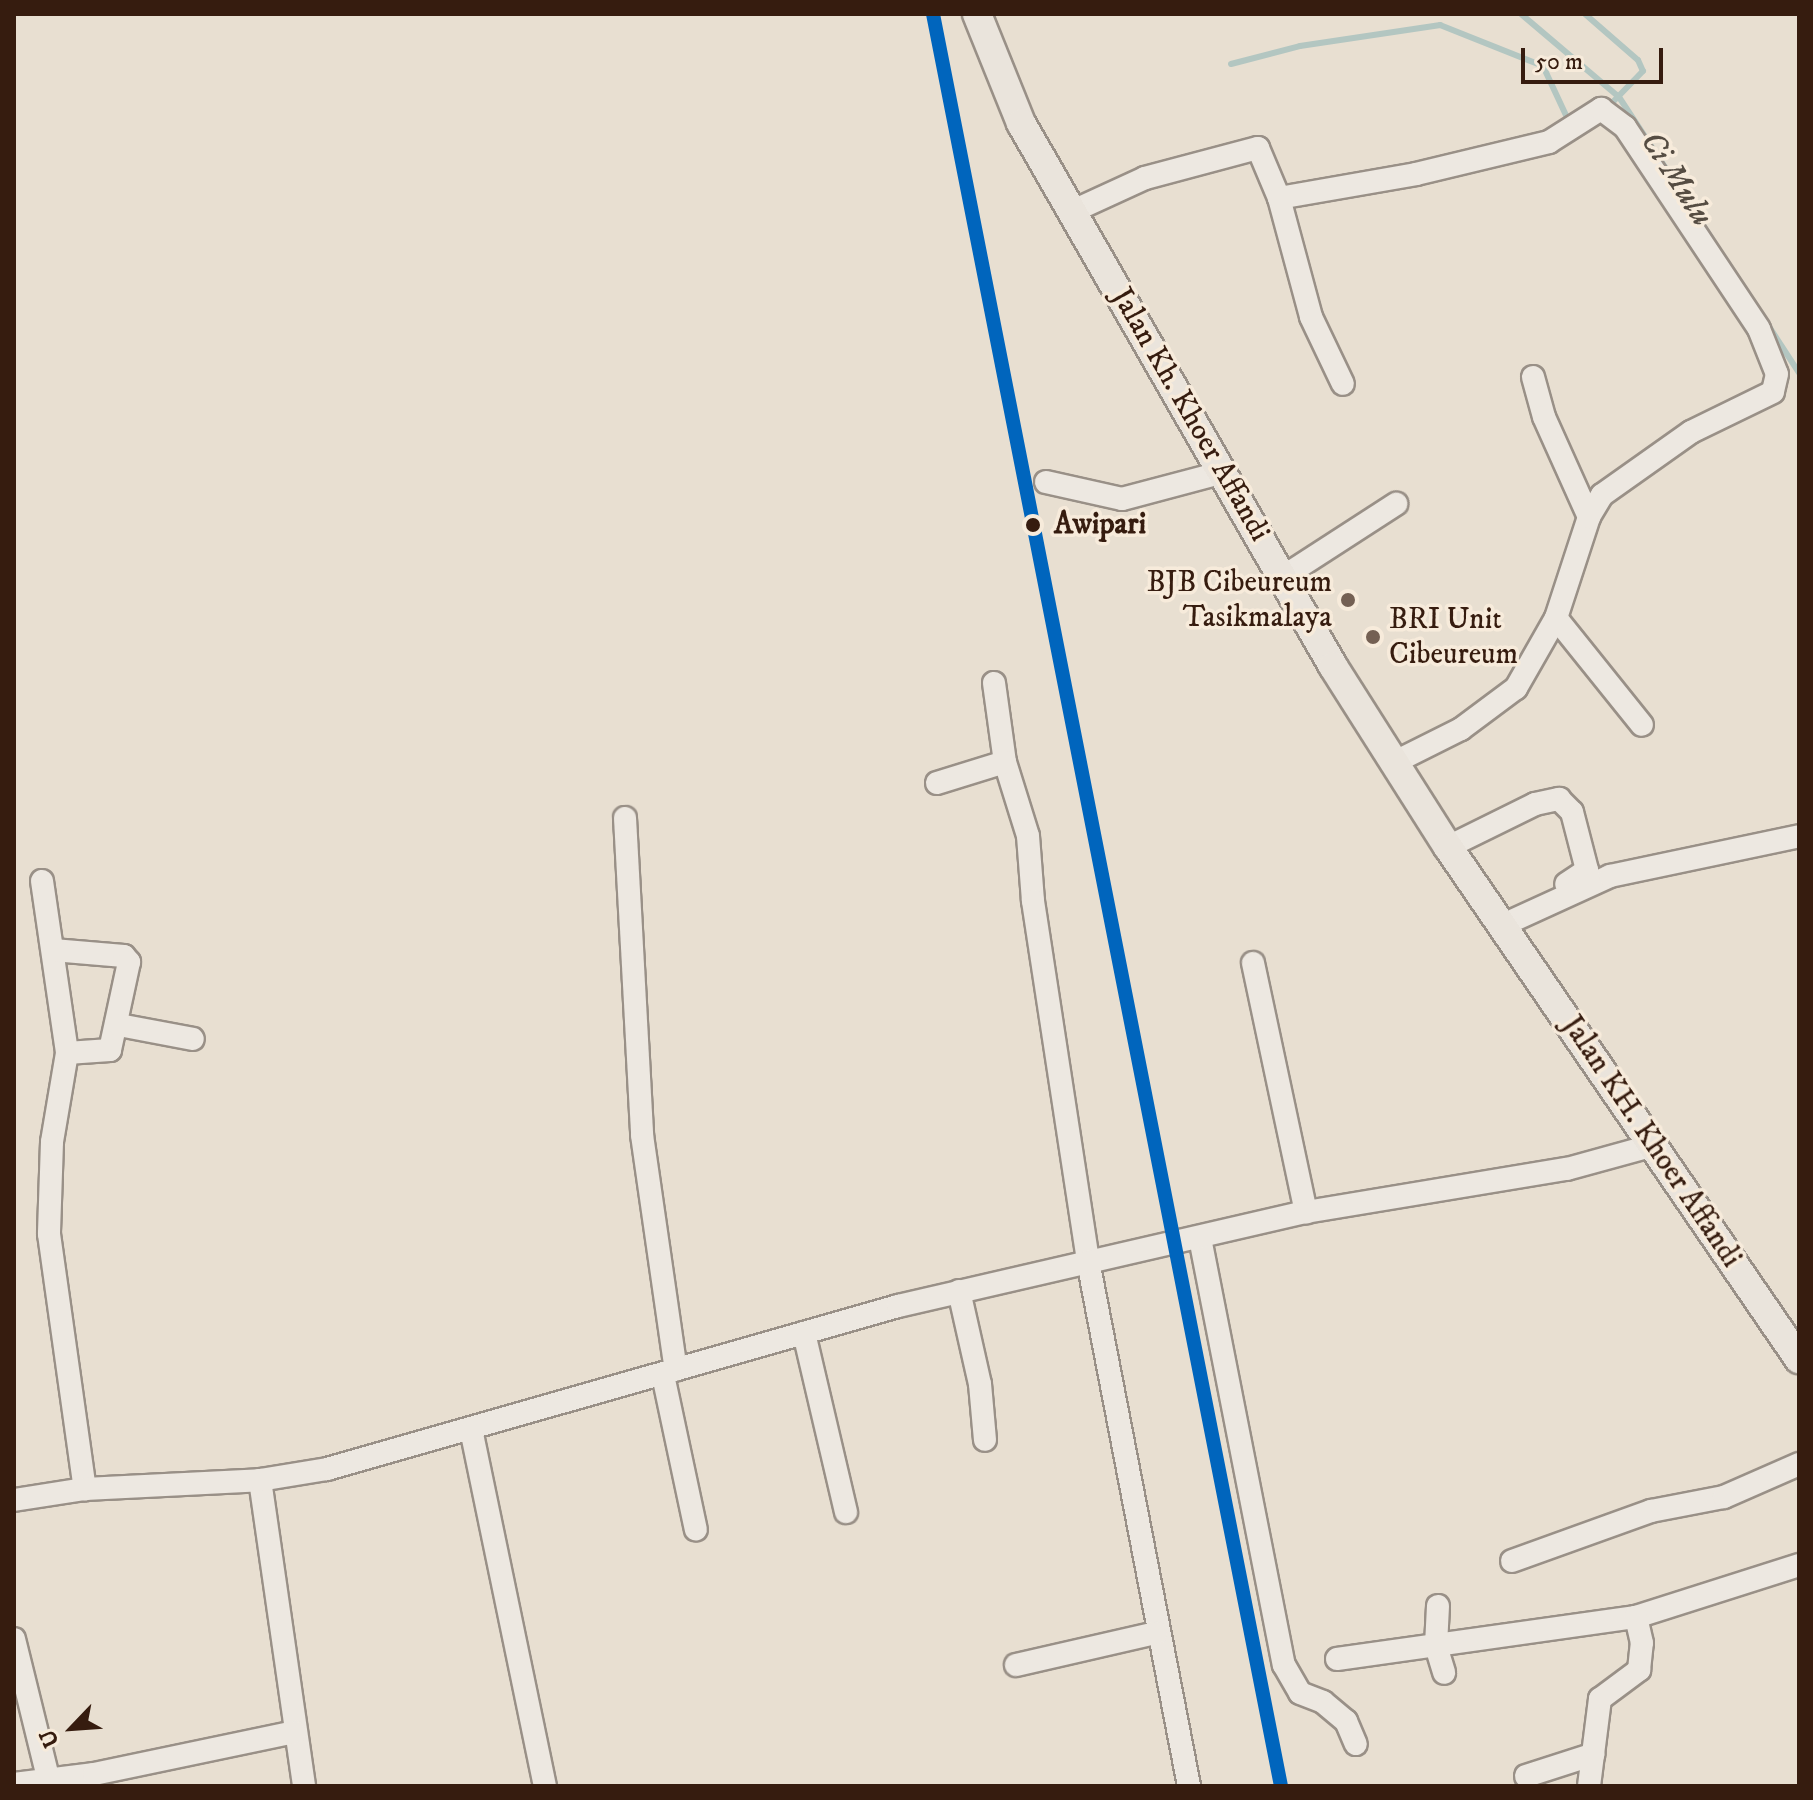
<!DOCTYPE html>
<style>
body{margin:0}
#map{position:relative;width:1813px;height:1800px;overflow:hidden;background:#e8dfd1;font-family:"IM FELL DW Pica",serif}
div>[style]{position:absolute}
.stream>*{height:6px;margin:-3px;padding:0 3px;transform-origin:3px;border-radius:3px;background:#b3c6c1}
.roads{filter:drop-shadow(2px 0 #999087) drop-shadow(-2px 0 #999087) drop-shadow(0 2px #999087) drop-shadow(0 -2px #999087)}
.minor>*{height:22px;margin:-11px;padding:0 11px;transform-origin:11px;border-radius:11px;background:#ede8e1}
.major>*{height:28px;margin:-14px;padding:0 14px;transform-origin:14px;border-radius:14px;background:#eae4dc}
.rail-1>*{height:14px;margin:-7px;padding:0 7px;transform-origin:7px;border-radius:7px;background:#0065bd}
.dots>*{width:22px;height:22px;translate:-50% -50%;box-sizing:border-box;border:4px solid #f7ebdb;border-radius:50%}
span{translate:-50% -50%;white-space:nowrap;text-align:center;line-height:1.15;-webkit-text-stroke:7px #f7ebdb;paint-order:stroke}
.street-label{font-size:30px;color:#361c0f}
.stop-label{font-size:30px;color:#361c0f;font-weight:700}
.left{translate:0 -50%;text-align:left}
.poi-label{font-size:30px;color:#361c0f}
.right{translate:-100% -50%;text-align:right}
.water-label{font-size:32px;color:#554c42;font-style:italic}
.frame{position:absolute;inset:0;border:16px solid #361c0f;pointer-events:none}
.north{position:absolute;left:32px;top:1688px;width:80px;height:80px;-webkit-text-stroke:6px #f7ebdb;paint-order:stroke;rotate:245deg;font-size:22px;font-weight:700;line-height:32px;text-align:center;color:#361c0f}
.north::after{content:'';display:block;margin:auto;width:28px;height:36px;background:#361c0f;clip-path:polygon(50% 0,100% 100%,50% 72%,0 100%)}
.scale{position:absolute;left:1521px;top:48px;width:142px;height:36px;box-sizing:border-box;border:4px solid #361c0f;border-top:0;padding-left:10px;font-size:24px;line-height:28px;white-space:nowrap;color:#361c0f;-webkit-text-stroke:6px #f7ebdb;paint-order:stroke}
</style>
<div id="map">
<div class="stream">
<i style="left:1521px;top:14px;width:128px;rotate:40.3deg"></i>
<i style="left:1619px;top:97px;width:170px;rotate:56.8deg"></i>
<i style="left:1585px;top:14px;width:70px;rotate:41deg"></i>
<i style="left:1638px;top:60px;width:12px;rotate:66deg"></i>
<i style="left:1643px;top:71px;width:53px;rotate:134.2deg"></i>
<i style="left:1231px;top:64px;width:71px;rotate:-14.6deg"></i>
<i style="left:1300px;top:46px;width:142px;rotate:-8.5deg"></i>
<i style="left:1440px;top:25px;width:111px;rotate:21.7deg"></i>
<i style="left:1543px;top:66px;width:64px;rotate:65deg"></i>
<i style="left:1727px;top:262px;width:132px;rotate:57deg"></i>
</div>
<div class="roads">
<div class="minor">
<i style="left:1279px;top:198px;width:139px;rotate:-9.9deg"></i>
<i style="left:1416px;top:174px;width:137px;rotate:-13.5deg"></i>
<i style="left:1549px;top:142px;width:62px;rotate:-32.4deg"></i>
<i style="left:1601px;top:109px;width:30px;rotate:37deg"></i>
<i style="left:1625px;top:127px;width:242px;rotate:56.4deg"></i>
<i style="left:1759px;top:329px;width:48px;rotate:68.2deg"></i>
<i style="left:1777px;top:374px;width:18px;rotate:103deg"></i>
<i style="left:1773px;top:392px;width:91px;rotate:154deg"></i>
<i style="left:1691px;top:432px;width:109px;rotate:144.7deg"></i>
<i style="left:1602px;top:495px;width:26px;rotate:121deg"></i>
<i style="left:1589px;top:517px;width:106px;rotate:108.1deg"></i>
<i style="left:1556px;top:618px;width:81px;rotate:119.7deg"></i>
<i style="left:1516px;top:688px;width:69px;rotate:143.3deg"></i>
<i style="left:1461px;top:729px;width:76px;rotate:153.4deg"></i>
<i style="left:1071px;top:212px;width:81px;rotate:-24.7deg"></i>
<i style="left:1145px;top:178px;width:117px;rotate:-14.9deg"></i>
<i style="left:1258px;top:148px;width:54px;rotate:67.2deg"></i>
<i style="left:1279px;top:198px;width:123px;rotate:74.9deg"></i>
<i style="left:1311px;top:317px;width:74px;rotate:64.5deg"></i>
<i style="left:1533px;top:377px;width:41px;rotate:74.6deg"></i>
<i style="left:1544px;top:417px;width:110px;rotate:65.8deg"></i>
<i style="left:1046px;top:482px;width:78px;rotate:12.6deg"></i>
<i style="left:1122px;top:499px;width:101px;rotate:-14.9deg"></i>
<i style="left:1283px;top:577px;width:135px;rotate:-32.9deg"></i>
<i style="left:1556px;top:618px;width:137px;rotate:51.2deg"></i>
<i style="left:994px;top:683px;width:80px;rotate:82.1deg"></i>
<i style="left:1005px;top:762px;width:77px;rotate:72.7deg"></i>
<i style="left:1028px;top:836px;width:65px;rotate:85.6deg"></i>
<i style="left:1033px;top:901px;width:364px;rotate:81.3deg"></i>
<i style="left:1088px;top:1261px;width:535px;rotate:79.11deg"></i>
<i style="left:937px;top:783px;width:71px;rotate:-17.2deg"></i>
<i style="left:625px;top:818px;width:317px;rotate:86.9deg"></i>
<i style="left:642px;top:1135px;width:237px;rotate:81.8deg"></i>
<i style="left:1448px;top:847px;width:97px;rotate:-26.3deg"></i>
<i style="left:1535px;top:804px;width:25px;rotate:-12deg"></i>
<i style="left:1559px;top:799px;width:18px;rotate:45deg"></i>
<i style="left:1572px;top:812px;width:60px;rotate:75.5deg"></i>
<i style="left:1587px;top:870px;width:25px;rotate:146deg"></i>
<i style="left:42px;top:881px;width:174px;rotate:81.7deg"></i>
<i style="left:67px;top:1053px;width:90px;rotate:99.6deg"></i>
<i style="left:52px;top:1142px;width:92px;rotate:91.9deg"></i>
<i style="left:49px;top:1234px;width:258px;rotate:82deg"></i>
<i style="left:1503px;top:925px;width:118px;rotate:-24.6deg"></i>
<i style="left:1610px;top:876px;width:193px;rotate:-11.9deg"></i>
<i style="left:53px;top:950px;width:71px;rotate:4.8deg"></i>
<i style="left:124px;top:956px;width:8px;rotate:50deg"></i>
<i style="left:129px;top:962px;width:90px;rotate:102.2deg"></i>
<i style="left:110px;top:1050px;width:43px;rotate:176deg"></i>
<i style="left:1253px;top:963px;width:255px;rotate:78deg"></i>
<i style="left:119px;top:1025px;width:75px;rotate:10.7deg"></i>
<i style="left:1200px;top:1238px;width:435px;rotate:78.9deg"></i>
<i style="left:1284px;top:1665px;width:32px;rotate:60deg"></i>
<i style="left:1300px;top:1693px;width:25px;rotate:21deg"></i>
<i style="left:1323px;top:1702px;width:30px;rotate:40deg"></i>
<i style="left:1346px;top:1721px;width:25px;rotate:67deg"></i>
<i style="left:959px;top:1291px;width:95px;rotate:77.3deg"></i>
<i style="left:980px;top:1384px;width:56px;rotate:84.9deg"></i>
<i style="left:804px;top:1333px;width:184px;rotate:76.8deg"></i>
<i style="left:663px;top:1375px;width:158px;rotate:78deg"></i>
<i style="left:471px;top:1429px;width:365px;rotate:78.3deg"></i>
<i style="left:260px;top:1480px;width:309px;rotate:81.8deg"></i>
<i style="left:14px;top:1500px;width:72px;rotate:-8.8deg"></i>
<i style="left:85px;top:1489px;width:175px;rotate:-2.9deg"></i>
<i style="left:260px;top:1480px;width:68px;rotate:-9.3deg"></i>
<i style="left:327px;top:1469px;width:594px;rotate:-15.93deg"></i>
<i style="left:898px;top:1306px;width:419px;rotate:-13deg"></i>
<i style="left:1306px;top:1212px;width:265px;rotate:-9.4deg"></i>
<i style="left:1567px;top:1169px;width:90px;rotate:-15.4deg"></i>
<i style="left:1512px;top:1561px;width:148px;rotate:-19.8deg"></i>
<i style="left:1651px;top:1511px;width:74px;rotate:-10.9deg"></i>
<i style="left:1724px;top:1497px;width:82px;rotate:-23.7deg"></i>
<i style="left:1438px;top:1606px;width:40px;rotate:92.9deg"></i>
<i style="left:1436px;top:1646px;width:28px;rotate:73deg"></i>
<i style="left:14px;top:1639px;width:151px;rotate:76.2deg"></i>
<i style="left:1337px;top:1659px;width:302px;rotate:-8deg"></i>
<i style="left:1636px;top:1617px;width:171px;rotate:-17.7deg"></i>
<i style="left:1016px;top:1665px;width:144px;rotate:-12.9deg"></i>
<i style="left:1526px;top:1776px;width:71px;rotate:-17.9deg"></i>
<i style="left:14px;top:1784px;width:81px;rotate:-7.1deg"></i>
<i style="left:94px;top:1774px;width:205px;rotate:-11.8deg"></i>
<i style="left:1589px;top:1786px;width:88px;rotate:-82.8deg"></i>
<i style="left:1600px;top:1699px;width:49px;rotate:-36.6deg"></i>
<i style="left:1639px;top:1670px;width:27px;rotate:-84deg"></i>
<i style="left:1642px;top:1643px;width:27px;rotate:-103deg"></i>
</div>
<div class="major">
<i style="left:977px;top:14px;width:118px;rotate:68deg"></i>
<i style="left:1021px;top:123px;width:626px;rotate:60.12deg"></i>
<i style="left:1333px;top:666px;width:214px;rotate:57.6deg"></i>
<i style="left:1448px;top:847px;width:621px;rotate:55.57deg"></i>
</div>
</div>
<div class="rail-1">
<i style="left:933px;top:14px;width:1806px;rotate:78.89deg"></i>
</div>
<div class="dots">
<i style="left:1033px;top:525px;background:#361c0f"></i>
<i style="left:1348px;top:600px;background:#746053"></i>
<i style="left:1373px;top:637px;background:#746053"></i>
</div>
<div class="street-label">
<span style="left:1190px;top:415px;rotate:60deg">Jalan Kh. Khoer Affandi</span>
<span style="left:1651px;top:1142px;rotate:56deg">Jalan KH. Khoer Affandi</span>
</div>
<div class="stop-label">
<span class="left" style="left:1054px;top:525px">Awipari</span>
</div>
<div class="poi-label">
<span class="right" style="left:1332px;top:600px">BJB Cibeureum<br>Tasikmalaya</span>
<span class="left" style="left:1389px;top:637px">BRI Unit<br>Cibeureum</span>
</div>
<div class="water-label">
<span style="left:1676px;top:179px;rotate:57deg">Ci Mulu</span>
</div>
<div class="frame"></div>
<div class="north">U</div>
<div class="scale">50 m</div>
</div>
